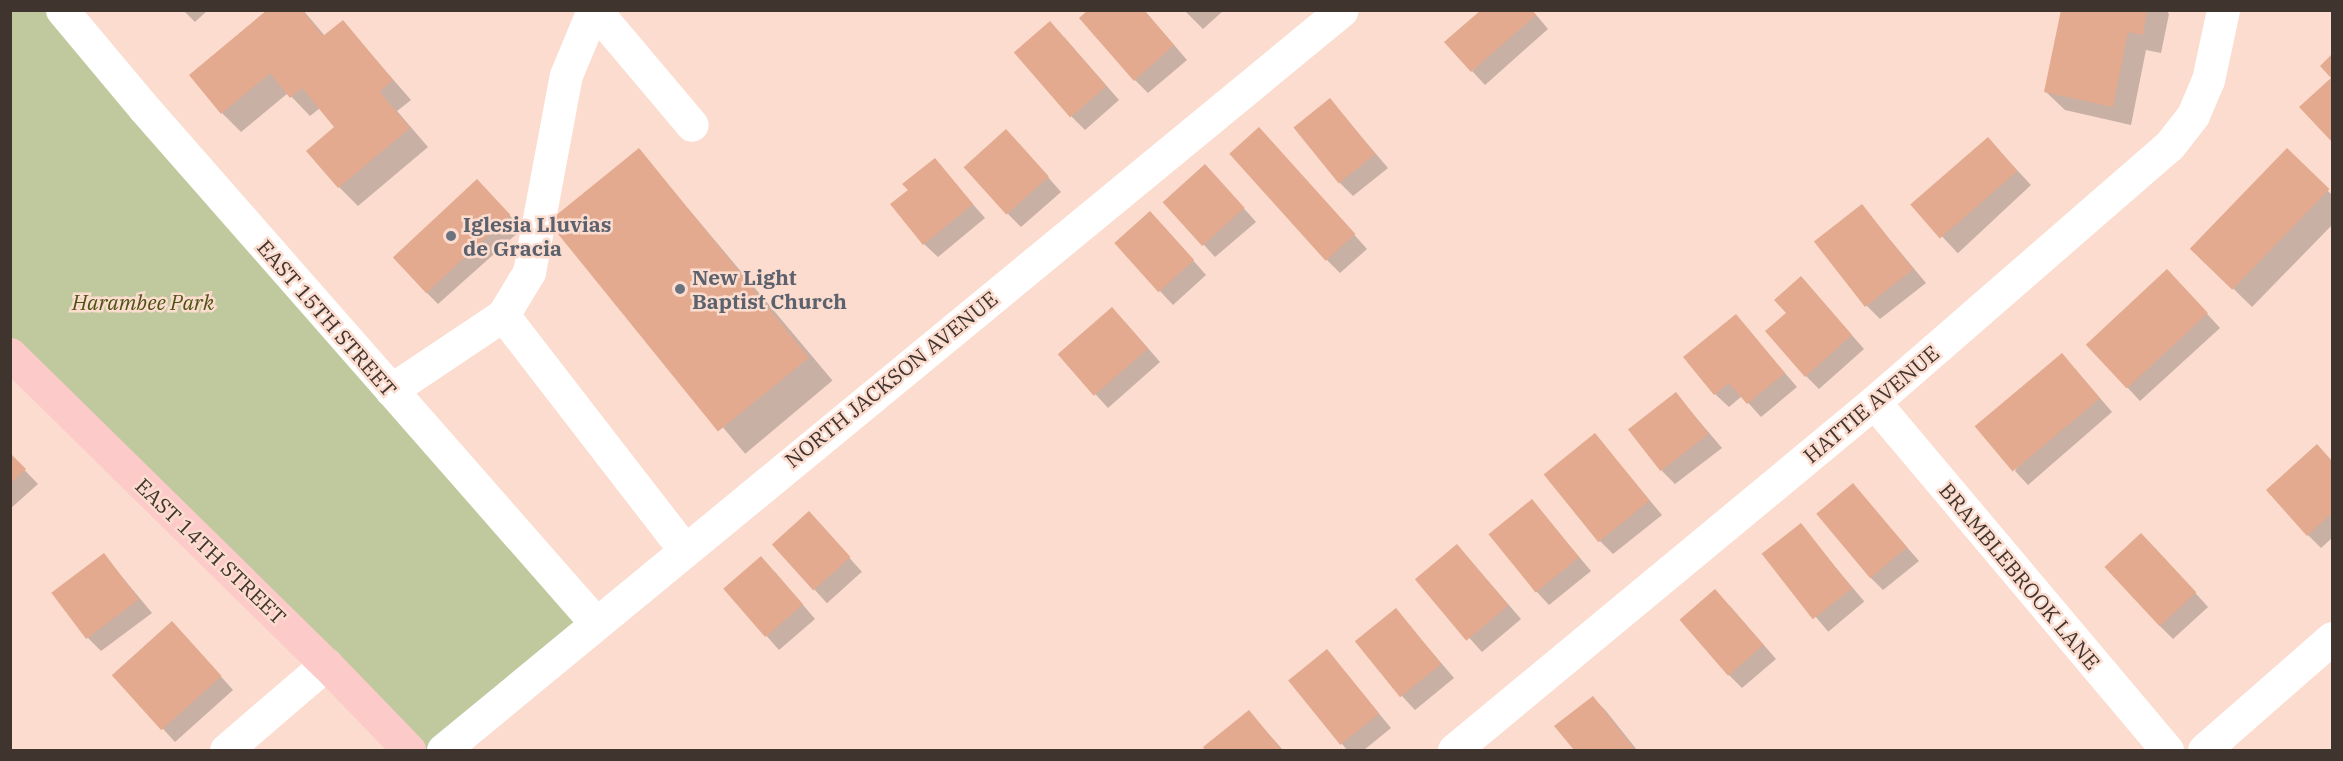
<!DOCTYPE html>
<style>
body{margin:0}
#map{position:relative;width:2343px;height:761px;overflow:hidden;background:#fbdcce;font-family:"IBM Plex Serif",serif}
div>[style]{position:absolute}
.green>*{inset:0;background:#c0c89d}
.shadow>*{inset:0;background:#0003;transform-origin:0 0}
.building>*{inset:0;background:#e3aa8f;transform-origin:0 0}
.minor>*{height:33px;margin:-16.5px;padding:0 16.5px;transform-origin:16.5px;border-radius:16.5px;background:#fff}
.major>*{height:33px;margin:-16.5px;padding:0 16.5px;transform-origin:16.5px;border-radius:16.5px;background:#fccbc9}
.dots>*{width:16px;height:16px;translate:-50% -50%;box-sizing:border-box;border:3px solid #fbdcce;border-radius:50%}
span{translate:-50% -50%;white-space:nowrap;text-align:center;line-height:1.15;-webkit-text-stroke:5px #fbdcce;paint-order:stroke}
.worship-label{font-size:21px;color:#5b616d;font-weight:700}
.left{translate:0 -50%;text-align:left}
.park-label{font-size:21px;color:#4d5313;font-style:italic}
.street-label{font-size:21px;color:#40342e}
.frame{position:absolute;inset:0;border:12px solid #40342e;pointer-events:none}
</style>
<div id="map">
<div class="green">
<i style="clip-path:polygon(10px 11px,65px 11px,595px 622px,443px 750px,408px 750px,11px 357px)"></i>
</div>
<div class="shadow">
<i style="clip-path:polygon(183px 10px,208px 10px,195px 22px)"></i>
<i style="clip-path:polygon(269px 10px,303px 10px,325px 36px,343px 22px,411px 100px,397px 111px,428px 147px,358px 206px,339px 187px,337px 128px,320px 108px,310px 116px,288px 93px,241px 132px,222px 113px)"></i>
<i style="clip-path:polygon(1144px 10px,1187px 60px,1148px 93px,1135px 80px)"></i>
<i style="clip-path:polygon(1184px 10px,1224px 10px,1203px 29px)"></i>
<i style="clip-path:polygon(1532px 10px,1548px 29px,1485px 85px,1472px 71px)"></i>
<i style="clip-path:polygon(2063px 10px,2166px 10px,2169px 14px,2161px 53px,2146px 50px,2131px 125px,2065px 110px,2046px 92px)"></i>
<i style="clip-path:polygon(1064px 37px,1119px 100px,1085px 130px,1072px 117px)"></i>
<i style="clip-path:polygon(2332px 78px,2332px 140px,2302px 107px)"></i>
<i style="clip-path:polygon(1330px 100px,1388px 168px,1353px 196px,1340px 183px)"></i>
<i style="left:1988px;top:139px;width:63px;height:100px;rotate:47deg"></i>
<i style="clip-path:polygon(1272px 143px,1367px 249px,1340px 273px,1327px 260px)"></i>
<i style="clip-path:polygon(1020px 145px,1061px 192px,1021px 227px,1008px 214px)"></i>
<i style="left:639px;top:150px;width:301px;height:114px;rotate:50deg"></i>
<i style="clip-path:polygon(2287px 150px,2332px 195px,2332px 225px,2252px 307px,2192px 248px)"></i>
<i style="clip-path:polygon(934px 160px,985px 218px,938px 257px,924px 244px,910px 191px)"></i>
<i style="clip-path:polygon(1218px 179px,1256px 222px,1215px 257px,1164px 201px)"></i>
<i style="clip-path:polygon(491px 195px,522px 229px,438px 304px,425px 291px)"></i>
<i style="clip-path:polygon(1862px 206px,1926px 283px,1880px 319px,1867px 306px)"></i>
<i style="clip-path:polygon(1163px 226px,1206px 275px,1173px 305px,1116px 244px)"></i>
<i style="clip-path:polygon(2181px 285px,2220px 328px,2140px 401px,2087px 344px)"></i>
<i style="clip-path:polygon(1814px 292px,1864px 349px,1819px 389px,1806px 376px)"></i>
<i style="clip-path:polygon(1736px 316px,1797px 387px,1761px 417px,1742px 396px,1729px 407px,1715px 394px)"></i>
<i style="clip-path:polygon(1125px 322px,1160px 362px,1108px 408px,1060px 355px)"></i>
<i style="clip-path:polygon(2075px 369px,2112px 412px,2028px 485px,2015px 471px)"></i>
<i style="clip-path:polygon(1676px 394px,1722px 448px,1675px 484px,1662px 471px)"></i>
<i style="clip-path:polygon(1595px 435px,1662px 515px,1613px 554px,1600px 541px)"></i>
<i style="clip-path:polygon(2317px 446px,2332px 462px,2332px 538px,2321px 548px,2308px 535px)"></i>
<i style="clip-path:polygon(10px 455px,38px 484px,10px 509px)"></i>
<i style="clip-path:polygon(1853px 485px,1919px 561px,1883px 590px,1870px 577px)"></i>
<i style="clip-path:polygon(1532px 501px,1591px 571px,1549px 605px,1536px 591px)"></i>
<i style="left:809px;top:513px;width:79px;height:47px;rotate:48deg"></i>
<i style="left:1800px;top:525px;width:100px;height:47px;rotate:50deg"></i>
<i style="clip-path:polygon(2155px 548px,2208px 607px,2173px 639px,2160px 626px)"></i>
<i style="clip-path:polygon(104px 555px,152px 613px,101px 651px,88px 638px)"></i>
<i style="clip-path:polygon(1470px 560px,1521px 619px,1482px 652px,1417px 580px)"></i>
<i style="clip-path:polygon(775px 572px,815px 619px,779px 650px,725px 589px)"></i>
<i style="clip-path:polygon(1729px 605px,1776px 659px,1742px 688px,1729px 675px)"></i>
<i style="clip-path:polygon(1396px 610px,1454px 678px,1415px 710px,1402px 696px)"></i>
<i style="clip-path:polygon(185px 636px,233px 690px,175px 742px,114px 675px)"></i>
<i style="clip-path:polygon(1327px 651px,1391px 728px,1364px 750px,1347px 750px,1290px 681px)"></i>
<i style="clip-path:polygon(1593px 698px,1606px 711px,1637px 750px,1576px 750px,1557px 726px)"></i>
<i style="clip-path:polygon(1249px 712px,1283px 750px,1207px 750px,1205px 748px)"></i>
</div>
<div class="building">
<i style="clip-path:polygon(267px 10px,302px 10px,323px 36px,343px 20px,393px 80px,380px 92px,410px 128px,338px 188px,306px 151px,334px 127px,302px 88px,290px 98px,270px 73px,221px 114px,189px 75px)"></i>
<i style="clip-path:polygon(1088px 10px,1144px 10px,1174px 45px,1134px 81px,1079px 18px)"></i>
<i style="clip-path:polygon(1481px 10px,1532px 10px,1536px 15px,1471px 72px,1444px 42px)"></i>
<i style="clip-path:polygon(2061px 10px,2147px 10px,2143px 35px,2128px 32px,2113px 107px,2044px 92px)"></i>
<i style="left:1050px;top:21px;width:86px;height:48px;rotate:49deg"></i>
<i style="clip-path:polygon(2332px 54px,2332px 142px,2299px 107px,2331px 78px,2320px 66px)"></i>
<i style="left:1330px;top:98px;width:72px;height:47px;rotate:51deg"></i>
<i style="left:1259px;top:127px;width:144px;height:40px;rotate:48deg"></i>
<i style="left:1006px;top:129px;width:64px;height:57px;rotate:48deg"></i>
<i style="left:1988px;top:137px;width:45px;height:103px;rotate:49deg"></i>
<i style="left:639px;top:148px;width:270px;height:117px;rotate:51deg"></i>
<i style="left:2287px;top:148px;width:59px;height:140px;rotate:44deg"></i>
<i style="clip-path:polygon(935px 158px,973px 204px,923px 245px,890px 204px,908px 190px,902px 184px)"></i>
<i style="left:1205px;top:164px;width:59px;height:57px;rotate:48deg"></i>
<i style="left:477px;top:179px;width:49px;height:115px;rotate:47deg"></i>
<i style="left:1862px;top:204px;width:83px;height:61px;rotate:52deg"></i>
<i style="left:1150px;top:211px;width:66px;height:48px;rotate:48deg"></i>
<i style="left:2167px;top:269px;width:60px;height:111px;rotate:47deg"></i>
<i style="clip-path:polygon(1801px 276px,1852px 335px,1805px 377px,1765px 331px,1786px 313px,1774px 300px)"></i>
<i style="left:1112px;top:307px;width:55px;height:72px;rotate:49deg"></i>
<i style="clip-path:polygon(1736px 314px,1785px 373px,1747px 404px,1729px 383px,1714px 395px,1683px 357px)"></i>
<i style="left:2062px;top:353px;width:59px;height:114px;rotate:50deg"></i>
<i style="left:1676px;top:392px;width:53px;height:61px;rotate:52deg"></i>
<i style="left:1595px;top:433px;width:87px;height:66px;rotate:51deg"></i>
<i style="clip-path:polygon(2317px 444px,2332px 461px,2332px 513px,2307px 536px,2266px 490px)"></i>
<i style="clip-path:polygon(10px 453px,26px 469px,10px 484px)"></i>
<i style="left:1853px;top:483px;width:84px;height:48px;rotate:50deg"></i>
<i style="left:1532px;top:499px;width:75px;height:56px;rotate:51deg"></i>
<i style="left:809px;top:511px;width:62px;height:50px;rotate:48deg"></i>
<i style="left:1801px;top:523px;width:83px;height:50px;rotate:52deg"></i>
<i style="left:2141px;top:533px;width:81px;height:50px;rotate:47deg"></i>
<i style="left:1457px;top:544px;width:80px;height:55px;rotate:50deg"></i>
<i style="left:104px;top:553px;width:58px;height:66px;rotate:53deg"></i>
<i style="left:761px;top:556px;width:64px;height:50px;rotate:49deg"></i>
<i style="left:1715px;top:589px;width:74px;height:47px;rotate:49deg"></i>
<i style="left:1396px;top:608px;width:72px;height:53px;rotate:51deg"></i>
<i style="left:172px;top:621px;width:74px;height:81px;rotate:48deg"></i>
<i style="left:1327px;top:649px;width:83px;height:50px;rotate:51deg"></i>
<i style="clip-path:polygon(1593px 696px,1635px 750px,1574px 750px,1554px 726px)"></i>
<i style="clip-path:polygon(1249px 710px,1282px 750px,1205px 750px,1203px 747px)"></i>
</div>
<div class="minor">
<i style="left:62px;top:10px;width:128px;rotate:50.1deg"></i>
<i style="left:144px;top:108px;width:684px;rotate:48.74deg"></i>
<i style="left:595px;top:10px;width:150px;rotate:49.9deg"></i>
<i style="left:503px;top:315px;width:296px;rotate:52.3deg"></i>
<i style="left:391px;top:390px;width:135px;rotate:-33.8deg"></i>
<i style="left:503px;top:315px;width:50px;rotate:-58.8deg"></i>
<i style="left:529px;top:272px;width:200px;rotate:-79.4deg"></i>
<i style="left:566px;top:75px;width:70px;rotate:-67.4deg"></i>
<i style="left:1874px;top:402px;width:455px;rotate:49.9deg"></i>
<i style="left:226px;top:750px;width:132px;rotate:-40.7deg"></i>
<i style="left:443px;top:750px;width:1164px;rotate:-39.46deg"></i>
<i style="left:1454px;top:750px;width:545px;rotate:-39.64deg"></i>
<i style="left:1874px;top:402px;width:391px;rotate:-41deg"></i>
<i style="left:2169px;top:146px;width:39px;rotate:-52deg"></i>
<i style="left:2193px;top:115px;width:38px;rotate:-67deg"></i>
<i style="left:2208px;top:80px;width:72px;rotate:-77.9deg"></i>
<i style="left:2204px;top:750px;width:170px;rotate:-41.2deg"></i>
</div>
<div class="major">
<i style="left:10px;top:354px;width:443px;rotate:44.5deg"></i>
<i style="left:326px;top:664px;width:120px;rotate:46deg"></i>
</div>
<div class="dots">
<i style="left:451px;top:236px;background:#6b7280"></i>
<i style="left:680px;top:289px;background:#6b7280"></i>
</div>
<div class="worship-label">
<span class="left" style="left:463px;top:236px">Iglesia Lluvias<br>de Gracia</span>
<span class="left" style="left:692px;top:289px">New Light<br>Baptist Church</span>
</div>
<div class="park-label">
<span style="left:143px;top:302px">Harambee Park</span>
</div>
<div class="street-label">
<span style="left:327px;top:318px;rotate:49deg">EAST 15TH STREET</span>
<span style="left:891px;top:379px;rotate:-39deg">NORTH JACKSON AVENUE</span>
<span style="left:1871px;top:404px;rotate:-40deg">HATTIE AVENUE</span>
<span style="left:211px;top:551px;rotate:44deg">EAST 14TH STREET</span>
<span style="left:2020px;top:576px;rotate:50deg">BRAMBLEBROOK LANE</span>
</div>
<div class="frame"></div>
</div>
